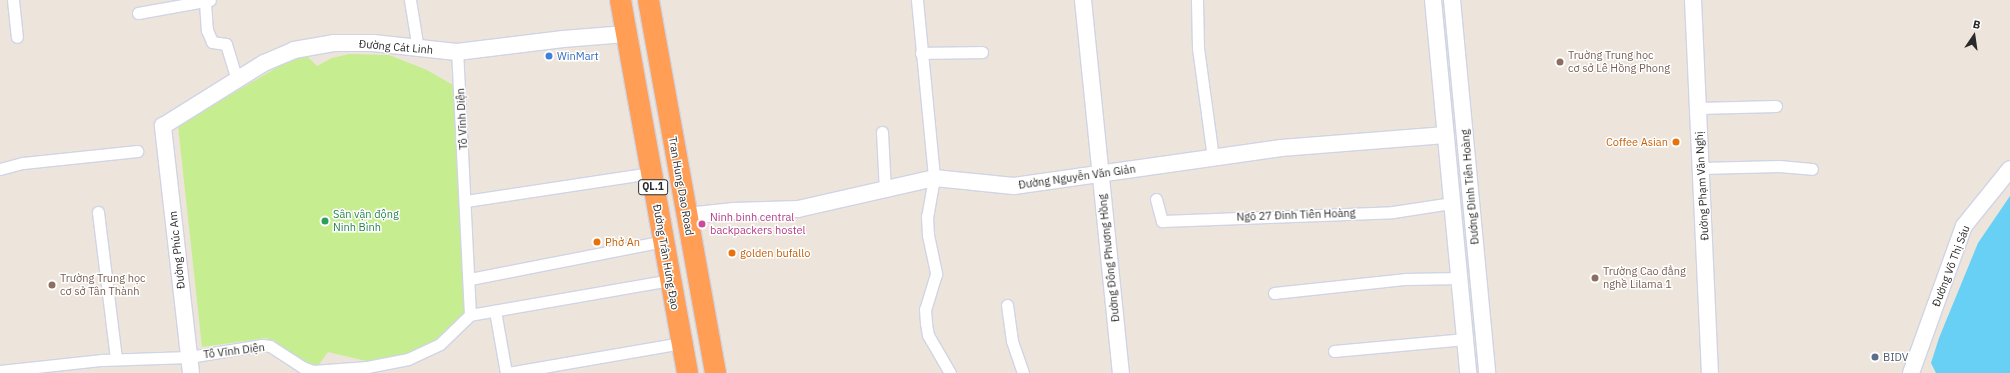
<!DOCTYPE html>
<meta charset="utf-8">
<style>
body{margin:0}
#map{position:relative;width:2010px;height:373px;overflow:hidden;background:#ede5db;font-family:"IBM Plex Sans",sans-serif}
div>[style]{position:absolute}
.pitch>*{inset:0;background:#c6ee90}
.water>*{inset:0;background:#68cff5}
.roads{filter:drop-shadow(1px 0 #d0d4e4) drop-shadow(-1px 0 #d0d4e4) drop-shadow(0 1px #d0d4e4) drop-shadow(0 -1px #d0d4e4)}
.street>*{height:11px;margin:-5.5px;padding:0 5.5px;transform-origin:5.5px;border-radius:5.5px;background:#fff}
.secondary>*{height:16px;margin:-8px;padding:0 8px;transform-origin:8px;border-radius:8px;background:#fff}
.highway>*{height:21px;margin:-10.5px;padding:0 10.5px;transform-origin:10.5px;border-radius:10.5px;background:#ff9e54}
.dots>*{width:11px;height:11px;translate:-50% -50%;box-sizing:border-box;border:2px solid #fff;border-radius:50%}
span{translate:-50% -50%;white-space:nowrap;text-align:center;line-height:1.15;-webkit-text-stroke:3px #fff;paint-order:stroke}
.shield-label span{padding:1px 3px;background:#fff;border:1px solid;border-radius:3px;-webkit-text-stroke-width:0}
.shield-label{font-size:10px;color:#2a2a2a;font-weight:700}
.street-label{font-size:11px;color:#2a2a2a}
.shop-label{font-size:11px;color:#366cbe}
.left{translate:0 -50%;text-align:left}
.education-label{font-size:11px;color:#785e54}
.food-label{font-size:11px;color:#c56008}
.right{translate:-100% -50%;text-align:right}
.leisure-label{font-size:11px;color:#27864d}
.hotel-label{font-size:11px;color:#b23c85}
.service-label{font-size:11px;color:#4e5e75}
.north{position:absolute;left:1954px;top:16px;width:40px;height:40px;-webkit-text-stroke:3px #fff;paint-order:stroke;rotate:13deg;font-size:11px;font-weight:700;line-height:16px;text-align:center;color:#2a2a2a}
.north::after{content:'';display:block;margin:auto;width:14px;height:18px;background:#2a2a2a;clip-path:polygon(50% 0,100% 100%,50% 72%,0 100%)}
</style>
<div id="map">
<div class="pitch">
<i style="clip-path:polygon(303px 52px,317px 66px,332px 58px,349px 54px,389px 55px,427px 70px,453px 85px,467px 315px,436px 341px,416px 351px,385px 360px,366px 361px,328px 352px,318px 366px,305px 365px,267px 338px,202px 347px,178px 126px)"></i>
</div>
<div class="water">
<i style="clip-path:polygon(2010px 196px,2010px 373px,1936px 373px,1931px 363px,1939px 338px,1978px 243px)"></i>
</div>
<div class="roads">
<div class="street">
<i style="left:13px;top:0;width:37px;rotate:84deg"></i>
<i style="left:410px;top:0;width:50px;rotate:80.7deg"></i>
<i style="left:917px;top:0;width:179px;rotate:84.5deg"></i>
<i style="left:934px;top:178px;width:39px;rotate:100deg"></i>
<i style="left:927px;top:216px;width:19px;rotate:87deg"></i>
<i style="left:928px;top:235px;width:40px;rotate:78deg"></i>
<i style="left:936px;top:274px;width:37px;rotate:107deg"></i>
<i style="left:925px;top:309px;width:14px;rotate:86deg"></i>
<i style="left:926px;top:323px;width:12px;rotate:81deg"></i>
<i style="left:928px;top:335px;width:44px;rotate:59.9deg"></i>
<i style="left:1197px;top:0;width:48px;rotate:88.8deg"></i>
<i style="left:1198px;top:48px;width:111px;rotate:82.2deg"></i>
<i style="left:205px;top:3px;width:27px;rotate:86deg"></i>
<i style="left:207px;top:30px;width:13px;rotate:67deg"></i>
<i style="left:212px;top:42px;width:14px;rotate:8deg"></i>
<i style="left:226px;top:44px;width:38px;rotate:73deg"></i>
<i style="left:138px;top:13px;width:73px;rotate:-10.2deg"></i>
<i style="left:921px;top:53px;width:61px;rotate:-0.9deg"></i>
<i style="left:1698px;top:108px;width:78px;rotate:-1.5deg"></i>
<i style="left:882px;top:132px;width:59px;rotate:87.1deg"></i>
<i style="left:1701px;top:168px;width:78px;rotate:-1.5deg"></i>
<i style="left:1779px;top:166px;width:33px;rotate:5deg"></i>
<i style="left:0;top:169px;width:24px;rotate:-15deg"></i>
<i style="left:23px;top:163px;width:115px;rotate:-6deg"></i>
<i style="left:1156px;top:199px;width:23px;rotate:75deg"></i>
<i style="left:1162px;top:221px;width:231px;rotate:-2.2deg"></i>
<i style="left:1393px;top:212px;width:60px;rotate:-8.7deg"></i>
<i style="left:466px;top:201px;width:187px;rotate:-8.6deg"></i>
<i style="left:98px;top:212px;width:148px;rotate:83deg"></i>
<i style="left:470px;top:279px;width:197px;rotate:-11.1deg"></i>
<i style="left:1274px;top:293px;width:133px;rotate:-6.1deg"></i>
<i style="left:1406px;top:279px;width:53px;rotate:-1.1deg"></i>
<i style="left:1007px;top:305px;width:36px;rotate:82deg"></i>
<i style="left:1012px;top:341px;width:34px;rotate:71deg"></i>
<i style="left:495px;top:311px;width:63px;rotate:79.9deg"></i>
<i style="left:470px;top:315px;width:203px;rotate:-9.9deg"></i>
<i style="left:1334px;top:351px;width:132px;rotate:-5.2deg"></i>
<i style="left:0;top:371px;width:103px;rotate:-6.2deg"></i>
<i style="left:102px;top:360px;width:87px;rotate:-2deg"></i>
<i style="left:189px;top:357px;width:74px;rotate:-9.3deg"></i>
<i style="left:262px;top:345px;width:8px;rotate:7deg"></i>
<i style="left:270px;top:346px;width:38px;rotate:33deg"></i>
<i style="left:302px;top:367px;width:12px;rotate:20deg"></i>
<i style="left:313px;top:371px;width:54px;rotate:-4.2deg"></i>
<i style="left:367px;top:367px;width:42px;rotate:-11deg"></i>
<i style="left:408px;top:359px;width:35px;rotate:-25deg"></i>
<i style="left:440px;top:344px;width:42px;rotate:-44deg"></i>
<i style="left:470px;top:315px;width:263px;rotate:-92.8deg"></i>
<i style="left:508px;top:373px;width:176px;rotate:-9.8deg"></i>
</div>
<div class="secondary">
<i style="left:1083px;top:0;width:375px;rotate:84.2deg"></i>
<i style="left:1433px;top:0;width:375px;rotate:84.6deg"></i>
<i style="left:1452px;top:0;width:375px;rotate:84.6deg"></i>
<i style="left:1693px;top:0;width:373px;rotate:87.4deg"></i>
<i style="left:687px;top:216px;width:47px;rotate:-6.1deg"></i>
<i style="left:734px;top:211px;width:64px;rotate:-1.8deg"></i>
<i style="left:798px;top:209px;width:139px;rotate:-12.8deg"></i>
<i style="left:934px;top:178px;width:80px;rotate:5.7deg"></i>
<i style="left:1014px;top:186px;width:270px;rotate:-8.1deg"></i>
<i style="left:1281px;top:148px;width:165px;rotate:-4.5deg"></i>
<i style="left:191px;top:373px;width:249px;rotate:-96.5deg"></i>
<i style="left:163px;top:126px;width:119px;rotate:-32deg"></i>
<i style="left:264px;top:63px;width:33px;rotate:-23deg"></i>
<i style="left:294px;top:50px;width:40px;rotate:-10deg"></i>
<i style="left:333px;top:43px;width:40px"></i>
<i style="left:373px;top:43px;width:84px;rotate:6.1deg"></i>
<i style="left:457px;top:52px;width:107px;rotate:-7deg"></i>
<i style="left:563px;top:39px;width:63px;rotate:-4.5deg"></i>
<i style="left:1911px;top:373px;width:156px;rotate:-70.2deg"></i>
<i style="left:1964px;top:226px;width:73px;rotate:-51.1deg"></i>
</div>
<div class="highway">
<i style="left:620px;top:0;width:379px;rotate:79.8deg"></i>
<i style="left:648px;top:0;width:379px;rotate:79.8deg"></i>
</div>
</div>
<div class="dots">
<i style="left:549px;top:56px;background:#3f7fe0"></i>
<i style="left:1560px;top:62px;background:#8d6e63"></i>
<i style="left:1676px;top:142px;background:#e8710a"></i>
<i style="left:325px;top:221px;background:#2e9e5b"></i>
<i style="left:702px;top:224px;background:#d1479c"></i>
<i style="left:597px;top:242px;background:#e8710a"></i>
<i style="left:732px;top:253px;background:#e8710a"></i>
<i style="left:1595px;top:278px;background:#8d6e63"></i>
<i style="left:52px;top:285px;background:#8d6e63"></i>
<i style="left:1875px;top:357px;background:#5c6f8a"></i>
</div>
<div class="shield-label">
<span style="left:653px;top:187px">QL.1</span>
</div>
<div class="street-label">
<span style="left:396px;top:47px;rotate:5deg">Đường Cát Linh</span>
<span style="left:462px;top:119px;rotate:-93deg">Tô Vĩnh Diện</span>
<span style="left:1077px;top:177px;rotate:-8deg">Đường Nguyễn Văn Giản</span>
<span style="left:681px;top:186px;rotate:80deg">Tran Hung Dao Road</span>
<span style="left:1702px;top:186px;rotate:-93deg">Đường Phạm Văn Nghị</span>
<span style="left:1470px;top:187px;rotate:-95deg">Đướng Đinh Tiên Hoàng</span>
<span style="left:1296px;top:215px;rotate:-2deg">Ngõ 27 Đinh Tiên Hoàng</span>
<span style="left:177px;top:250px;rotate:-96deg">Đường Phúc Am</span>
<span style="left:666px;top:257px;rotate:80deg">Đường Trân Hưng Đạo</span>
<span style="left:1109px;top:258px;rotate:-96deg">Đường Đông Phương Hồng</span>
<span style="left:1951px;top:266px;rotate:-69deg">Đường Võ Thị Sáu</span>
<span style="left:234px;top:351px;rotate:-7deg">Tô Vĩnh Diện</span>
</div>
<div class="shop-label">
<span class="left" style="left:557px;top:56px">WinMart</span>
</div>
<div class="education-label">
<span class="left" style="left:1568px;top:62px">Truờng Trung học<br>cơ sở Lê Hồng Phong</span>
<span class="left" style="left:1603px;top:278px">Trường Cao đẳng<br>nghề Lilama 1</span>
<span class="left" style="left:60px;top:285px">Trường Trung học<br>cơ sở Tân Thành</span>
</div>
<div class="food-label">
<span class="right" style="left:1668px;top:142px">Coffee Asian</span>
<span class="left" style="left:605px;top:242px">Phở An</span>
<span class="left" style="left:740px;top:253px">golden bufallo</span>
</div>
<div class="leisure-label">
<span class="left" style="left:333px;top:221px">Sân vận động<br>Ninh Bình</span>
</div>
<div class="hotel-label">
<span class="left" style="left:710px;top:224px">Ninh binh central<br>backpackers hostel</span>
</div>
<div class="service-label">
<span class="left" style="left:1883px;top:357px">BIDV</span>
</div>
<div class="north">B</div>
</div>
